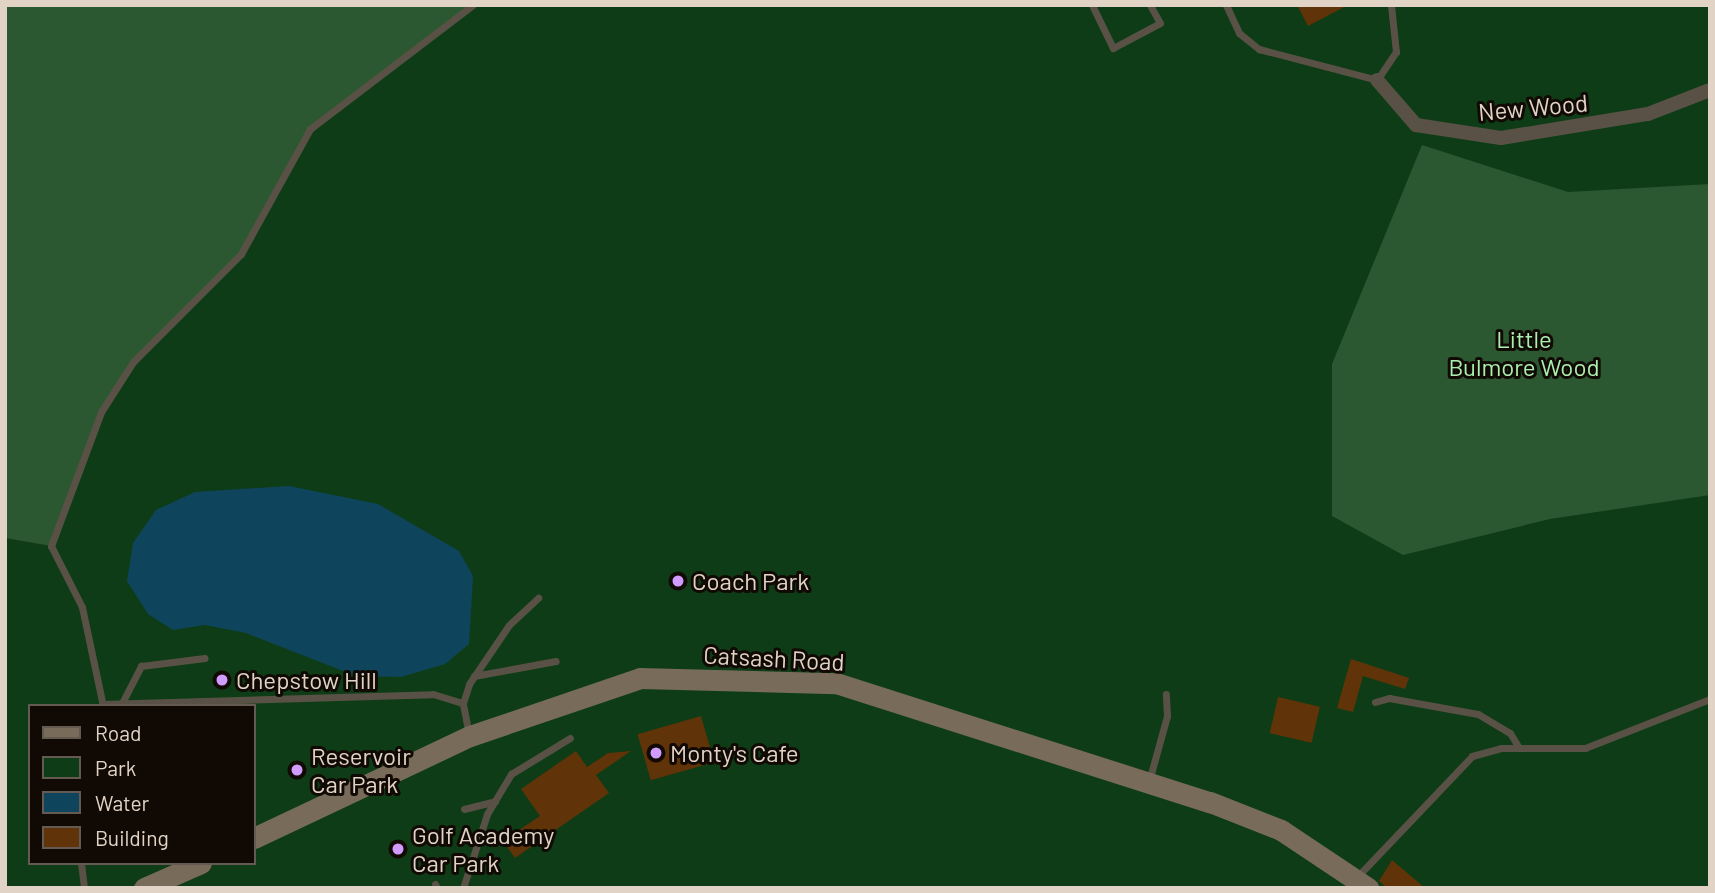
<!DOCTYPE html>
<style>
body{margin:0}
#map{position:relative;width:1715px;height:893px;overflow:hidden;background:#301d07;font-family:Barlow,sans-serif}
div>[style]{position:absolute}
.green>*{inset:0;background:#0e3c16}
.forest>*{inset:0;background:#2b5830}
.water>*{inset:0;background:#0f455c}
.building>*{inset:0;background:#603308;transform-origin:0 0}
.lane>*{height:7px;margin:-3.5px;padding:0 3.5px;transform-origin:3.5px;border-radius:3.5px;background:#595146}
.street>*{height:14px;margin:-7px;padding:0 7px;transform-origin:7px;border-radius:7px;background:#595146}
.secondary>*{height:21px;margin:-10.5px;padding:0 10.5px;transform-origin:10.5px;border-radius:10.5px;background:#786b5a}
.dots>*{width:19px;height:19px;translate:-50% -50%;box-sizing:border-box;border:4px solid #110903;border-radius:50%}
span{translate:-50% -50%;white-space:nowrap;text-align:center;line-height:1.15;-webkit-text-stroke:6px #110903;paint-order:stroke}
.street-label{font-size:24px;color:#e1d4c7}
.park-label{font-size:24px;color:#aaf0ae}
.poi-label{font-size:24px;color:#e1d4c7}
.left{translate:0 -50%;text-align:left}
.frame{position:absolute;inset:0;border:7px solid #e1d4c7;pointer-events:none}
.legend{position:absolute;left:28px;top:704px;width:228px;height:161px;box-sizing:border-box;background:#110903;border:2px solid #645a51;margin:0;padding:9px 12px;list-style:none;font-size:21px;color:#e1d4c7}
.legend li{display:flex;align-items:center;gap:14px;height:35px}
.legend b{width:35px;border:2px solid #645a51}
</style>
<div id="map">
<div class="green">
<i style="clip-path:polygon(evenodd,473px 5px,1710px 5px,1710px 888px,5px 888px,5px 538px,51px 546px,101px 412px,310px 129px,473px 5px,30px 706px,254px 706px,254px 863px,30px 863px,30px 706px)"></i>
</div>
<div class="forest">
<i style="clip-path:polygon(5px 5px,473px 5px,310px 129px,241px 254px,133px 362px,101px 412px,51px 546px,5px 538px)"></i>
<i style="clip-path:polygon(1422px 145px,1568px 192px,1710px 184px,1710px 495px,1550px 519px,1403px 555px,1332px 516px,1332px 364px)"></i>
</div>
<div class="water">
<i style="clip-path:polygon(289px 486px,378px 504px,459px 551px,473px 576px,469px 644px,445px 664px,401px 677px,356px 676px,246px 633px,205px 625px,173px 630px,148px 614px,127px 581px,133px 543px,156px 510px,195px 492px)"></i>
</div>
<div class="building">
<i style="clip-path:polygon(1297px 5px,1348px 5px,1308px 26px)"></i>
<i style="clip-path:polygon(1351px 659px,1409px 678px,1405px 689px,1363px 676px,1353px 712px,1337px 708px)"></i>
<i style="left:1278px;top:697px;width:43px;height:37px;rotate:13deg"></i>
<i style="left:701px;top:716px;width:48px;height:66px;rotate:74deg"></i>
<i style="clip-path:polygon(576px 751px,587px 767px,608px 753px,631px 751px,596px 775px,609px 793px,515px 858px,503px 841px,540px 816px,521px 789px)"></i>
<i style="clip-path:polygon(1392px 860px,1425px 888px,1387px 888px,1379px 881px)"></i>
</div>
<div class="lane">
<i style="left:1092px;top:5px;width:48px;rotate:64deg"></i>
<i style="left:1113px;top:48px;width:53px;rotate:-28deg"></i>
<i style="left:1160px;top:23px;width:21px;rotate:-119deg"></i>
<i style="left:1226px;top:5px;width:31px;rotate:65deg"></i>
<i style="left:1239px;top:33px;width:26px;rotate:39deg"></i>
<i style="left:1259px;top:49px;width:122px;rotate:14.7deg"></i>
<i style="left:1377px;top:80px;width:34px;rotate:-56deg"></i>
<i style="left:1396px;top:52px;width:47px;rotate:-96.1deg"></i>
<i style="left:474px;top:676px;width:83px;rotate:-10.4deg"></i>
<i style="left:1375px;top:702px;width:15px;rotate:-16deg"></i>
<i style="left:1389px;top:698px;width:90px;rotate:10.2deg"></i>
<i style="left:1478px;top:714px;width:37px;rotate:31deg"></i>
<i style="left:1510px;top:733px;width:17px;rotate:59deg"></i>
<i style="left:122px;top:703px;width:42px;rotate:-62.8deg"></i>
<i style="left:141px;top:666px;width:64px;rotate:-7.1deg"></i>
<i style="left:102px;top:704px;width:331px;rotate:-1.7deg"></i>
<i style="left:433px;top:694px;width:31px;rotate:17deg"></i>
<i style="left:103px;top:706px;width:101px;rotate:-102deg"></i>
<i style="left:82px;top:607px;width:68px;rotate:-116.9deg"></i>
<i style="left:51px;top:546px;width:143px;rotate:-69.5deg"></i>
<i style="left:101px;top:412px;width:59px;rotate:-57.4deg"></i>
<i style="left:133px;top:362px;width:153px;rotate:-45deg"></i>
<i style="left:241px;top:254px;width:143px;rotate:-61.1deg"></i>
<i style="left:310px;top:129px;width:205px;rotate:-37.3deg"></i>
<i style="left:469px;top:735px;width:33px;rotate:-101deg"></i>
<i style="left:463px;top:703px;width:20px;rotate:-72deg"></i>
<i style="left:469px;top:684px;width:71px;rotate:-55.9deg"></i>
<i style="left:509px;top:625px;width:40px;rotate:-43deg"></i>
<i style="left:1149px;top:781px;width:67px;rotate:-74.5deg"></i>
<i style="left:1167px;top:716px;width:22px;rotate:-93deg"></i>
<i style="left:464px;top:809px;width:32px;rotate:-14deg"></i>
<i style="left:81px;top:863px;width:25px;rotate:83deg"></i>
<i style="left:1356px;top:878px;width:168px;rotate:-46.4deg"></i>
<i style="left:1472px;top:756px;width:30px;rotate:-15deg"></i>
<i style="left:1501px;top:748px;width:84px"></i>
<i style="left:1585px;top:748px;width:134px;rotate:-21.4deg"></i>
<i style="left:435px;top:884px;width:4px;rotate:63deg"></i>
<i style="left:463px;top:888px;width:78px;rotate:-72deg"></i>
<i style="left:487px;top:814px;width:47px;rotate:-59deg"></i>
<i style="left:511px;top:774px;width:69px;rotate:-31.4deg"></i>
</div>
<div class="street">
<i style="left:1377px;top:80px;width:60px;rotate:49.1deg"></i>
<i style="left:1416px;top:125px;width:86px;rotate:8.7deg"></i>
<i style="left:1501px;top:138px;width:149px;rotate:-9.3deg"></i>
<i style="left:1648px;top:114px;width:66px;rotate:-21.2deg"></i>
</div>
<div class="secondary">
<i style="left:254px;top:838px;width:239px;rotate:-25.3deg"></i>
<i style="left:470px;top:736px;width:180px;rotate:-18.8deg"></i>
<i style="left:640px;top:678px;width:196px;rotate:1.5deg"></i>
<i style="left:836px;top:683px;width:392px;rotate:17.7deg"></i>
<i style="left:1210px;top:802px;width:76px;rotate:21.5deg"></i>
<i style="left:1281px;top:830px;width:105px;rotate:33.7deg"></i>
<i style="left:144px;top:888px;width:62px;rotate:-23.7deg"></i>
</div>
<div class="dots">
<i style="left:678px;top:581px;background:#d09dff"></i>
<i style="left:222px;top:680px;background:#d09dff"></i>
<i style="left:656px;top:753px;background:#d09dff"></i>
<i style="left:297px;top:770px;background:#d09dff"></i>
<i style="left:398px;top:849px;background:#d09dff"></i>
</div>
<div class="street-label">
<span style="left:1533px;top:107px;rotate:-5deg">New Wood</span>
<span style="left:774px;top:658px;rotate:3deg">Catsash Road</span>
</div>
<div class="park-label">
<span style="left:1524px;top:353px">Little<br>Bulmore Wood</span>
</div>
<div class="poi-label">
<span class="left" style="left:692px;top:581px">Coach Park</span>
<span class="left" style="left:236px;top:680px">Chepstow Hill</span>
<span class="left" style="left:670px;top:753px">Monty's Cafe</span>
<span class="left" style="left:311px;top:770px">Reservoir<br>Car Park</span>
<span class="left" style="left:412px;top:849px">Golf Academy<br>Car Park</span>
</div>
<div class="frame"></div>
<ul class="legend">
<li><b style="height:9px;background:#786b5a"></b>Road</li>
<li><b style="height:19px;background:#0e3c16"></b>Park</li>
<li><b style="height:19px;background:#0f455c"></b>Water</li>
<li><b style="height:19px;background:#603308"></b>Building</li>
</ul>
</div>
